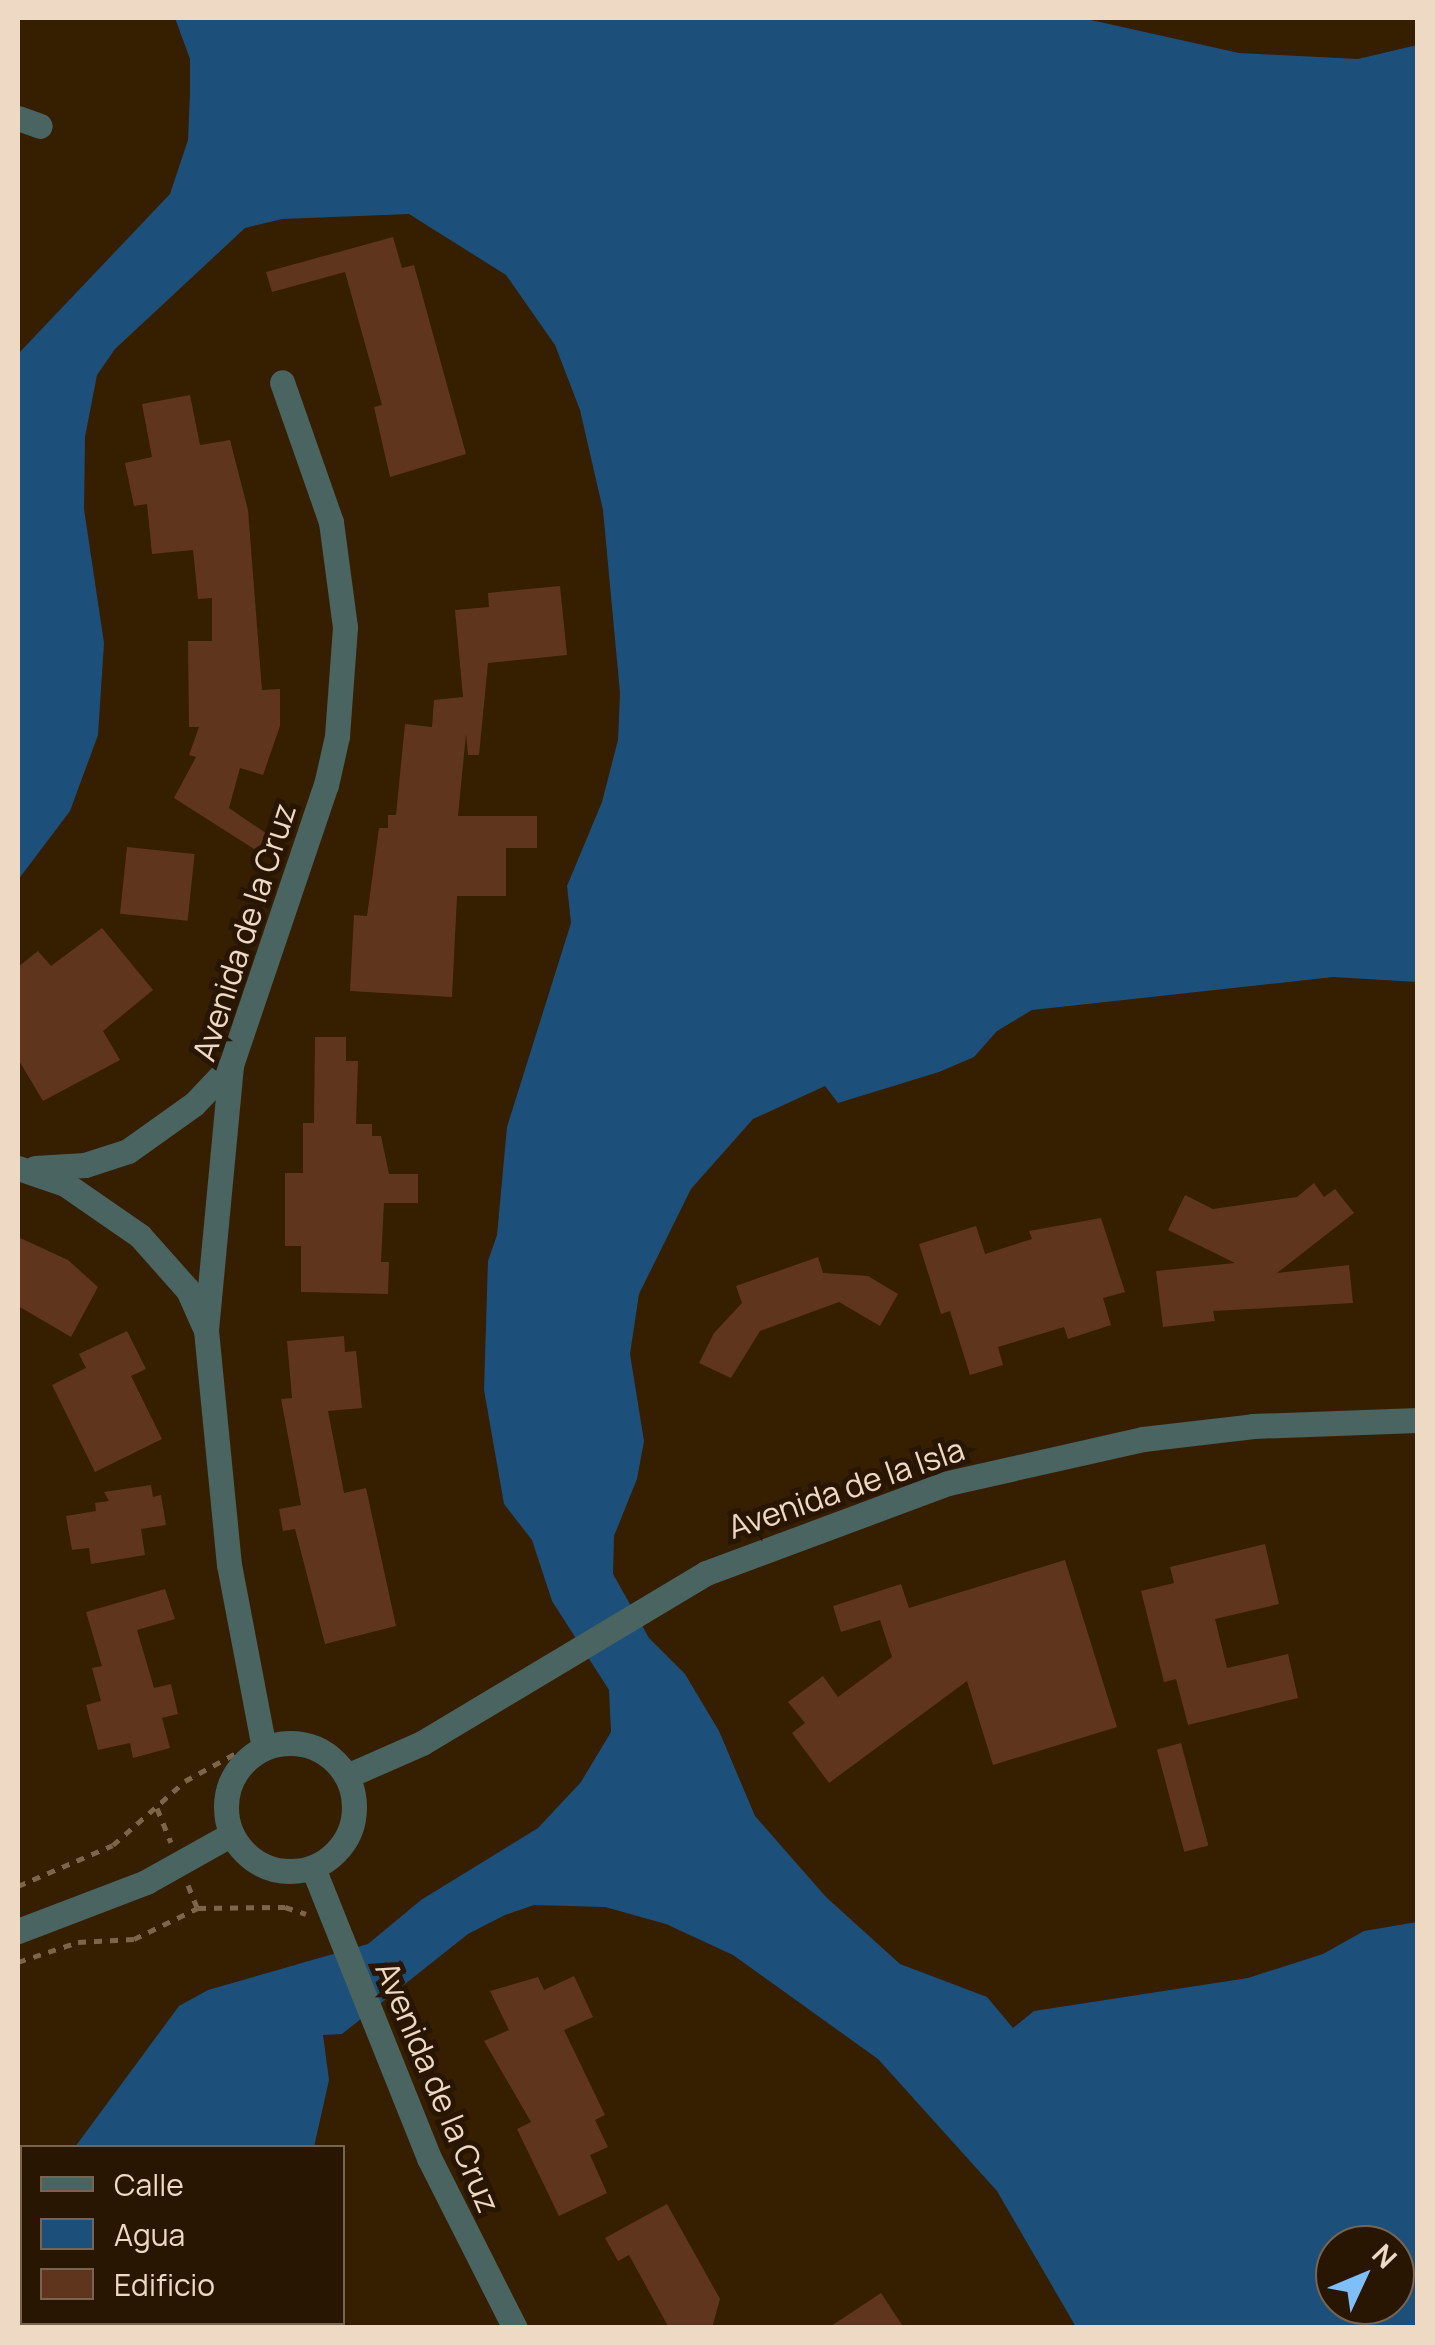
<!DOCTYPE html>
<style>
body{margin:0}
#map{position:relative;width:1435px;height:2345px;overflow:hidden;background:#361e00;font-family:Manrope,sans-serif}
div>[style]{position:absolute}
.water>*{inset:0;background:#1d4f7b}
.building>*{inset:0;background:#60351e;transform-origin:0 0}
.path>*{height:5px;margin-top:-2.5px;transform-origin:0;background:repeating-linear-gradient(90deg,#7c654b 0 8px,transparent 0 16px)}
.street>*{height:25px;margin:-12.5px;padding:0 12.5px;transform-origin:12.5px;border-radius:12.5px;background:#496461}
.street>.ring{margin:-12.5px;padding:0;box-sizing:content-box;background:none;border:25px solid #496461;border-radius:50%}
span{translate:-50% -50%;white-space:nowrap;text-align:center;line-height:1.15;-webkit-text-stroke:10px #281603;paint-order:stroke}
.street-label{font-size:32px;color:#eed9c5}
.frame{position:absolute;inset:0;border:20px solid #eed9c5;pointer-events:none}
.legend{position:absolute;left:20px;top:2145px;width:325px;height:180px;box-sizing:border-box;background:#281603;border:2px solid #776451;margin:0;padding:12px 18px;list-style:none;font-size:30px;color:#eed9c5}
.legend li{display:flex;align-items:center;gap:20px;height:50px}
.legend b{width:50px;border:2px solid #776451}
.north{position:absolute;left:1315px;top:2225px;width:100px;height:100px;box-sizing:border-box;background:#281603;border:2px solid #776451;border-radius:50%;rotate:46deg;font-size:28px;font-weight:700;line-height:40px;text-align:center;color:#eed9c5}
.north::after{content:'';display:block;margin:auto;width:35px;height:45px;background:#7ebef9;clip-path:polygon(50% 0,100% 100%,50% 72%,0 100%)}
</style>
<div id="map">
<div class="water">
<i style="clip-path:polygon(evenodd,175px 18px,1082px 18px,1239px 53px,1358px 59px,1417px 45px,1417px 982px,1333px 977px,1032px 1010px,997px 1031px,974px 1057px,939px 1072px,838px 1103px,825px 1086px,753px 1119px,691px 1189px,639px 1294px,630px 1354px,644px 1441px,637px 1479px,614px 1536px,613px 1574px,649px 1638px,685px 1674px,719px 1731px,755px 1816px,826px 1897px,900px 1964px,987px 1997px,1013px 2028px,1034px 2011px,1248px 1978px,1323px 1954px,1364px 1931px,1417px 1922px,1417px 2327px,1076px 2327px,997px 2191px,878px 2059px,733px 1955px,666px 1924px,605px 1907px,534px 1905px,505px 1915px,468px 1934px,342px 2034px,323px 2035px,329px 2080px,314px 2147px,75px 2147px,179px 2006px,208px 1990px,368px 1944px,421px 1900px,538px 1828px,581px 1782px,611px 1732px,609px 1690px,552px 1601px,532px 1540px,504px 1504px,484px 1390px,488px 1261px,497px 1235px,507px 1127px,571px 923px,567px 886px,602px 802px,618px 740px,620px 693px,603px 510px,580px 410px,555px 345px,506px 275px,409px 214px,282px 219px,245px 228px,115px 349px,97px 375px,85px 437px,84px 509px,104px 643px,98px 735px,70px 811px,18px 880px,18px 354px,170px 194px,188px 140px,190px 92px,190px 59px,175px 18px,1335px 2245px,1395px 2245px,1395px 2305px,1335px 2305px,1335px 2245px)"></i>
<i style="clip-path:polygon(25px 2322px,261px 2322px,261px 2323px,24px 2327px)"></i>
</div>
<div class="building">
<i style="clip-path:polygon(393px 237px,402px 268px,414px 265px,466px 454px,390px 477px,374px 407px,382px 405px,345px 272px,272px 292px,266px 272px)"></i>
<i style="clip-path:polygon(190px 395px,200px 445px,230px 440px,248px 510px,262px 690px,280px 689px,280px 726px,263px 775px,240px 768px,229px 808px,276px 840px,265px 856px,174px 798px,196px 757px,189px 755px,199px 727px,189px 727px,188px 641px,212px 641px,212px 598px,198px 599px,193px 550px,152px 554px,147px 504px,134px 506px,125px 463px,152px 457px,142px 404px)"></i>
<i style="clip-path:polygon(560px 586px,567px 655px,488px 663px,479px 755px,468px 755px,466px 734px,458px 816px,537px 816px,537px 848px,506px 848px,506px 896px,457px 896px,452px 997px,350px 991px,354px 915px,367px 916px,379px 828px,388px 828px,388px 815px,396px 815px,405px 724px,432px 727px,434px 700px,463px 697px,455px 610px,489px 607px,488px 593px)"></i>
<i style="left:127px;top:847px;width:68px;height:67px;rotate:6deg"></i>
<i style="clip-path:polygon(102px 928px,153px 990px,103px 1031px,120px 1060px,43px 1101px,18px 1059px,18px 967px,38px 951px,51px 966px)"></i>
<i style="clip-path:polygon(315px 1037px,346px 1037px,346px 1061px,358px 1061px,356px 1124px,372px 1124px,372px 1136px,381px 1136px,389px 1174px,418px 1174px,418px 1203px,384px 1203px,381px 1262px,389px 1262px,388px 1294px,301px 1292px,301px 1246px,285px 1246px,285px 1173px,303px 1173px,303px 1123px,314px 1123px)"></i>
<i style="clip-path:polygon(1314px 1183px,1324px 1197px,1335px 1189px,1354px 1213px,1277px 1273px,1349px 1265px,1353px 1303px,1213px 1311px,1215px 1321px,1163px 1327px,1156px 1271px,1235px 1263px,1168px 1230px,1185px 1195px,1213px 1209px,1297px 1197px)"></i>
<i style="clip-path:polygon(1101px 1218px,1125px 1292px,1103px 1298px,1111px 1325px,1068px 1339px,1064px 1327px,998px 1347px,1003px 1365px,970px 1375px,950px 1311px,941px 1314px,919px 1244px,976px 1226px,985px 1254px,1032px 1239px,1029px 1231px)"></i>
<i style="clip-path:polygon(18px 1237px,68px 1260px,98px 1287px,71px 1337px,18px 1306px)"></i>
<i style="clip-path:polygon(818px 1257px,823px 1273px,868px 1276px,898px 1294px,880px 1326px,839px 1302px,760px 1331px,731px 1378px,699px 1363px,714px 1333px,742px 1303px,736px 1286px)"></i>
<i style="clip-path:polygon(127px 1331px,146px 1369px,131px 1376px,162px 1439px,95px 1472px,52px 1385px,86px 1368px,79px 1354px)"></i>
<i style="clip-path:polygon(344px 1336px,345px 1352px,356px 1351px,362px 1408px,328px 1411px,344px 1493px,366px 1488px,396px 1626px,325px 1644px,295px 1529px,283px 1531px,279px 1509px,301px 1505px,281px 1399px,292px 1398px,287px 1341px)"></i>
<i style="clip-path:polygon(151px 1485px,153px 1497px,161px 1495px,166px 1525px,141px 1529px,145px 1555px,91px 1564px,89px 1548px,72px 1550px,66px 1516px,96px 1511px,95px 1503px,109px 1501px,104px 1492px)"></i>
<i style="clip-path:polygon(1265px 1544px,1279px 1604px,1215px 1619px,1227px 1668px,1288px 1654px,1298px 1698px,1188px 1725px,1176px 1679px,1164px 1682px,1141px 1591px,1174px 1583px,1170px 1567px)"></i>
<i style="clip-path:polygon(1065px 1560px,1117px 1727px,993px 1765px,967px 1681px,829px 1783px,792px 1733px,805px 1723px,788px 1702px,823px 1676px,838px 1697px,892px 1657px,880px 1620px,841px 1632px,833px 1606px,901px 1584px,909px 1608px)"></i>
<i style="clip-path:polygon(165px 1589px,175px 1619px,137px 1630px,154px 1688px,171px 1684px,178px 1714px,162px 1718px,170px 1748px,133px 1758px,130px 1743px,98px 1750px,86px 1705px,101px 1701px,92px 1668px,102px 1666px,86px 1612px)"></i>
<i style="left:1181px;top:1743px;width:106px;height:25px;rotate:75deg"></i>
<i style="clip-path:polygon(574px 1976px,593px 2017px,564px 2030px,605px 2115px,595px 2120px,608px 2147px,590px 2155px,607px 2193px,559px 2216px,517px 2129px,531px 2122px,484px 2041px,509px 2030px,490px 1991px,538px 1977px,544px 1990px)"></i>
<i style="clip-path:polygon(667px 2204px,720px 2299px,712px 2328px,669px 2328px,629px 2255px,618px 2261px,605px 2238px)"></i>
<i style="clip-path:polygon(881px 2293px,904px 2328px,828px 2328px)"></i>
</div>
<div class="path">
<i style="left:157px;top:1808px;width:37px;rotate:68deg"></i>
<i style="left:188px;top:1885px;width:24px;rotate:68deg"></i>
<i style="left:18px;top:1886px;width:103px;rotate:-23.3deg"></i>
<i style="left:113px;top:1845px;width:96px;rotate:-41.6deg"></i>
<i style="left:185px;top:1781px;width:60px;rotate:-28.7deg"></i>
<i style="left:18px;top:1962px;width:63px;rotate:-18.4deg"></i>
<i style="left:78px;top:1942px;width:56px;rotate:-3.1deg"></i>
<i style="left:134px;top:1939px;width:71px;rotate:-25.8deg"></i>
<i style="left:198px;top:1908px;width:87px;rotate:-0.7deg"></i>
<i style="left:285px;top:1907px;width:22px;rotate:18deg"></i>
</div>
<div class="street">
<i style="left:18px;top:118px;width:23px;rotate:20deg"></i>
<i style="left:18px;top:1168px;width:50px;rotate:18.8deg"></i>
<i style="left:65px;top:1184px;width:91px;rotate:34.7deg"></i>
<i style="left:140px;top:1236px;width:72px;rotate:48.4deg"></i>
<i style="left:188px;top:1290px;width:39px;rotate:66deg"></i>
<i style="left:35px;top:1168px;width:50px;rotate:-3.4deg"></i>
<i style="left:85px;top:1165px;width:45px;rotate:-18deg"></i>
<i style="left:128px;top:1151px;width:81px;rotate:-35.5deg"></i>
<i style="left:194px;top:1104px;width:54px;rotate:-46.5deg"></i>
<i class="ring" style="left:226px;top:1743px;width:103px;height:103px"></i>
<i style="left:264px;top:1748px;width:186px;rotate:-100.8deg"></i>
<i style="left:229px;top:1565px;width:236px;rotate:-95.6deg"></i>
<i style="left:206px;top:1330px;width:266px;rotate:-84.6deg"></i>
<i style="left:231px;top:1065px;width:296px;rotate:-71.3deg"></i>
<i style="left:326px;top:785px;width:50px;rotate:-77.3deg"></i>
<i style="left:337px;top:736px;width:109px;rotate:-85.8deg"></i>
<i style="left:345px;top:627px;width:106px;rotate:-97.6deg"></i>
<i style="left:331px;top:522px;width:148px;rotate:-109.3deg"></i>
<i style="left:347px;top:1776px;width:82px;rotate:-23.7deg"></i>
<i style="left:422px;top:1743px;width:331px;rotate:-30.9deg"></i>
<i style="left:706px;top:1573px;width:258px;rotate:-20.4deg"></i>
<i style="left:948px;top:1483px;width:200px;rotate:-12.7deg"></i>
<i style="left:1143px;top:1439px;width:111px;rotate:-6.7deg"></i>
<i style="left:1253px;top:1426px;width:165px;rotate:-2.1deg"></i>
<i style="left:313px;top:1868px;width:312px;rotate:68.2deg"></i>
<i style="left:429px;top:2158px;width:191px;rotate:63.2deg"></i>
<i style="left:18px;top:1931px;width:137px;rotate:-20.9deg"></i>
<i style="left:146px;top:1882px;width:98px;rotate:-29.2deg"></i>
</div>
<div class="street-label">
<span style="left:244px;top:932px;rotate:-72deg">Avenida de la Cruz</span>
<span style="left:846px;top:1488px;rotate:-19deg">Avenida de la Isla</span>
<span style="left:438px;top:2087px;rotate:67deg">Avenida de la Cruz</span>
</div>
<div class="frame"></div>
<ul class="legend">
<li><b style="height:12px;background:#496461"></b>Calle</li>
<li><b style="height:28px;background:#1d4f7b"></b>Agua</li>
<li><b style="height:28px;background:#60351e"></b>Edificio</li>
</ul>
<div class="north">N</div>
</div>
